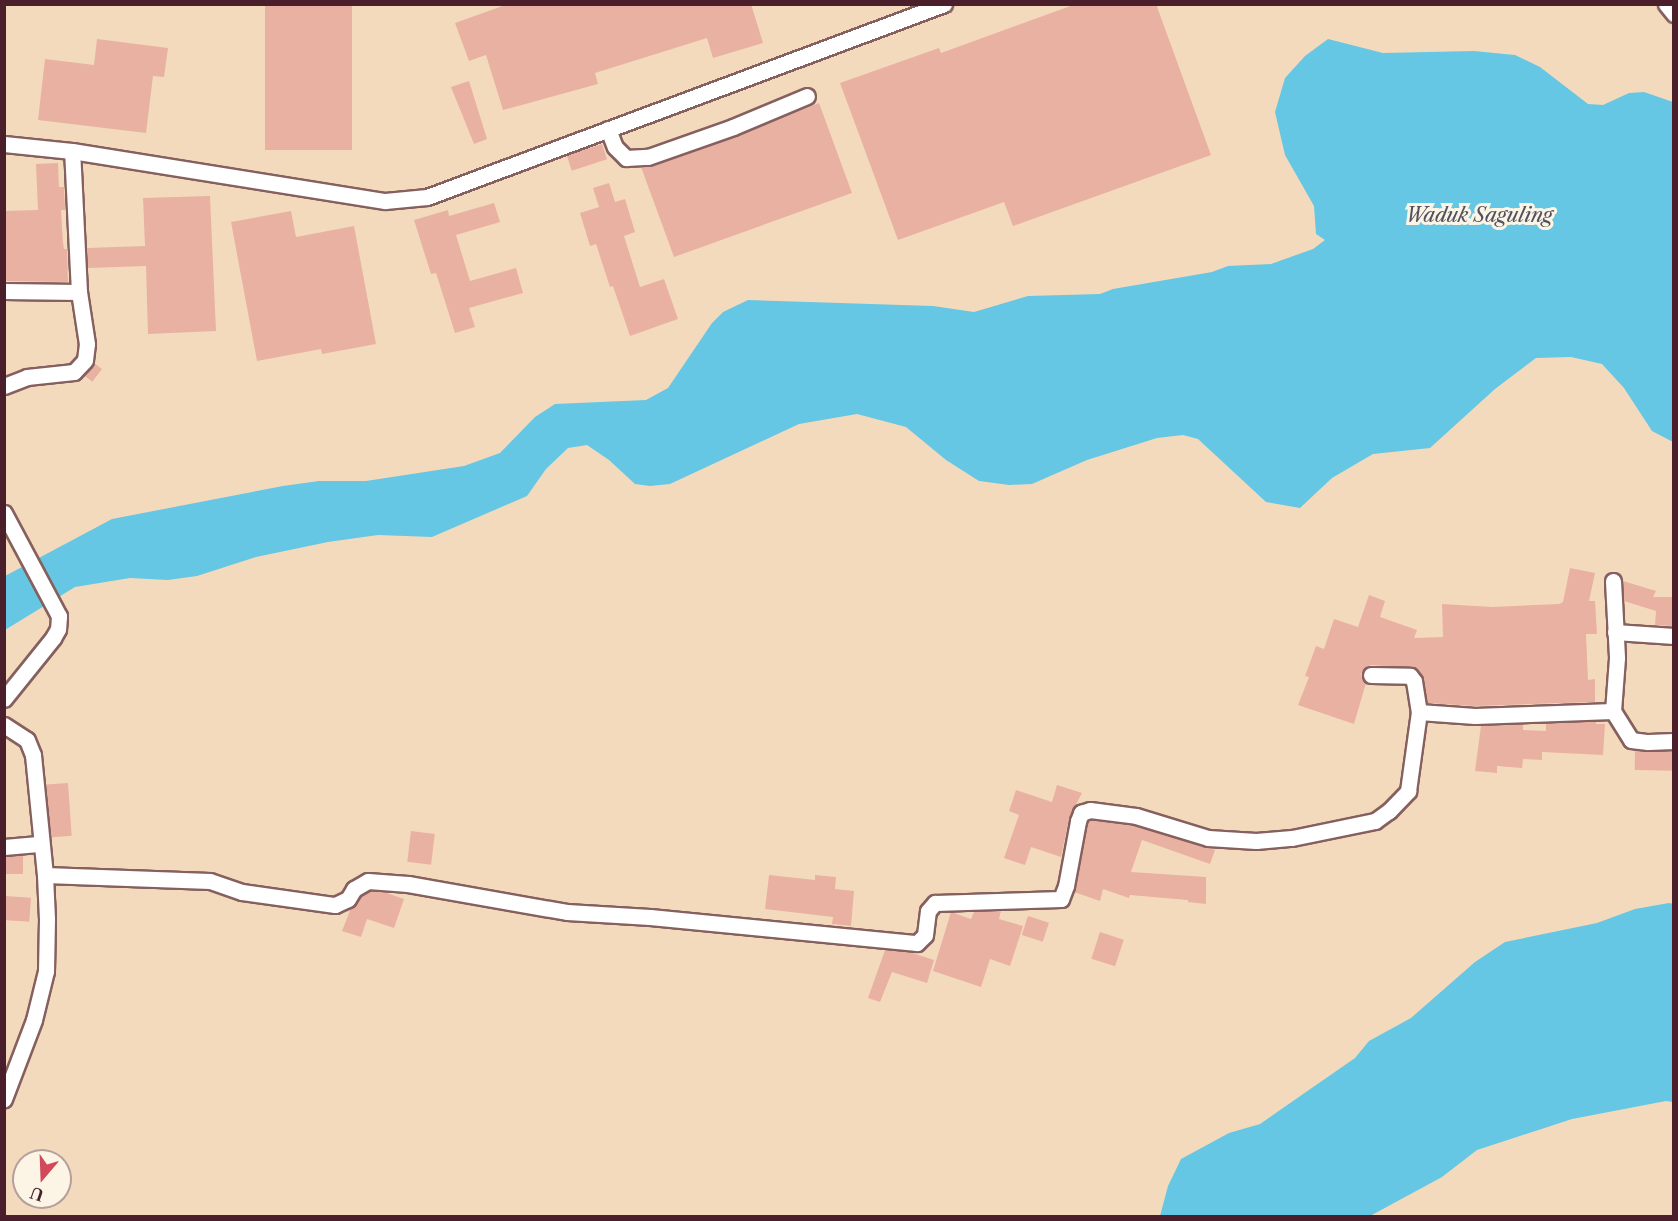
<!DOCTYPE html>
<style>
body{margin:0}
#map{position:relative;width:1678px;height:1221px;overflow:hidden;background:#f4dabd;font-family:"Libre Caslon Text",serif}
div>[style]{position:absolute}
.water>*{inset:0;background:#65c7e3}
.building>*{inset:0;background:#e9b1a2;transform-origin:0 0}
.roads{filter:drop-shadow(2px 0 #86605e) drop-shadow(-2px 0 #86605e) drop-shadow(0 2px #86605e) drop-shadow(0 -2px #86605e)}
.minor>*{height:15px;margin:-7.5px;padding:0 7.5px;transform-origin:7.5px;border-radius:7.5px;background:#fff}
span{translate:-50% -50%;white-space:nowrap;text-align:center;line-height:1.15;-webkit-text-stroke:6px #fcf5e5;paint-order:stroke}
.water-label{font-size:20px;color:#525162;font-style:italic}
.frame{position:absolute;inset:0;border:6px solid #4a1f2b;pointer-events:none}
.north{position:absolute;left:12px;top:1149px;width:60px;height:60px;box-sizing:border-box;background:#fcf5e5;border:2px solid #b59f9b;border-radius:50%;rotate:199deg;font-size:16px;font-weight:700;line-height:24px;text-align:center;color:#4a1f2b}
.north::after{content:'';display:block;margin:auto;width:21px;height:27px;background:#d1495b;clip-path:polygon(50% 0,100% 100%,50% 72%,0 100%)}
</style>
<div id="map">
<div class="water">
<i style="clip-path:polygon(1328px 39px,1383px 53px,1474px 51px,1515px 55px,1540px 67px,1588px 104px,1603px 105px,1629px 93px,1644px 92px,1673px 102px,1673px 442px,1652px 431px,1624px 388px,1602px 364px,1571px 357px,1536px 358px,1495px 389px,1430px 448px,1373px 454px,1332px 478px,1300px 508px,1266px 502px,1198px 439px,1183px 435px,1157px 438px,1087px 460px,1032px 484px,1009px 485px,979px 481px,946px 460px,906px 427px,857px 414px,799px 424px,670px 484px,650px 486px,635px 484px,609px 460px,587px 445px,568px 448px,546px 469px,527px 496px,432px 537px,378px 535px,328px 542px,256px 557px,197px 576px,168px 580px,130px 578px,75px 587px,5px 630px,5px 576px,112px 519px,283px 486px,319px 481px,366px 481px,464px 466px,500px 453px,535px 417px,555px 404px,646px 400px,668px 388px,712px 323px,723px 312px,748px 300px,933px 306px,974px 312px,1028px 296px,1100px 294px,1113px 289px,1212px 272px,1228px 266px,1271px 264px,1313px 249px,1325px 240px,1316px 234px,1314px 206px,1285px 155px,1275px 112px,1285px 78px,1305px 56px)"></i>
<i style="clip-path:polygon(1669px 903px,1674px 904px,1673px 1102px,1666px 1101px,1572px 1119px,1477px 1150px,1442px 1177px,1370px 1216px,1160px 1216px,1168px 1186px,1181px 1159px,1229px 1133px,1260px 1124px,1355px 1058px,1369px 1041px,1411px 1018px,1475px 962px,1505px 942px,1597px 923px,1635px 909px)"></i>
</div>
<div class="building">
<i style="left:265px;top:4px;width:87px;height:146px"></i>
<i style="clip-path:polygon(508px 4px,751px 4px,763px 43px,713px 58px,707px 38px,595px 73px,598px 84px,503px 110px,486px 55px,469px 61px,455px 23px)"></i>
<i style="clip-path:polygon(1076px 4px,1156px 4px,1211px 155px,1013px 226px,1004px 202px,898px 240px,840px 83px,939px 48px,941px 53px)"></i>
<i style="clip-path:polygon(97px 39px,168px 48px,164px 77px,153px 76px,146px 133px,38px 120px,45px 59px,94px 65px)"></i>
<i style="clip-path:polygon(469px 81px,487px 139px,474px 144px,451px 87px)"></i>
<i style="clip-path:polygon(819px 103px,852px 193px,674px 257px,641px 167px,651px 166px,736px 136px)"></i>
<i style="left:602px;top:144px;width:16px;height:37px;rotate:72deg"></i>
<i style="clip-path:polygon(58px 163px,59px 187px,64px 187px,65px 210px,61px 210px,63px 243px,64px 249px,67px 249px,68px 282px,4px 281px,4px 211px,38px 210px,36px 164px)"></i>
<i style="clip-path:polygon(609px 183px,615px 202px,625px 199px,635px 232px,624px 236px,640px 287px,664px 279px,678px 319px,630px 336px,613px 286px,610px 287px,596px 244px,590px 246px,580px 213px,599px 207px,593px 188px)"></i>
<i style="clip-path:polygon(210px 196px,216px 331px,148px 334px,146px 266px,88px 268px,87px 248px,145px 246px,143px 198px)"></i>
<i style="clip-path:polygon(494px 203px,500px 222px,456px 235px,470px 281px,516px 268px,523px 293px,469px 308px,475px 327px,455px 333px,436px 273px,431px 274px,414px 220px,448px 210px,449px 216px)"></i>
<i style="clip-path:polygon(291px 211px,296px 237px,354px 226px,376px 344px,322px 354px,321px 349px,257px 361px,231px 222px)"></i>
<i style="left:94px;top:363px;width:10px;height:16px;rotate:37deg"></i>
<i style="clip-path:polygon(1570px 568px,1595px 573px,1589px 601px,1595px 601px,1597px 634px,1586px 634px,1588px 680px,1595px 679px,1595px 702px,1475px 706px,1427px 703px,1423px 679px,1415px 668px,1371px 665px,1366px 667px,1361px 674px,1366px 683px,1354px 724px,1298px 705px,1309px 677px,1305px 676px,1316px 646px,1324px 649px,1334px 619px,1358px 627px,1369px 595px,1385px 601px,1380px 617px,1417px 630px,1414px 638px,1443px 637px,1442px 604px,1492px 607px,1559px 604px,1563px 602px)"></i>
<i style="clip-path:polygon(1623px 581px,1656px 591px,1653px 597px,1674px 597px,1674px 626px,1655px 625px,1656px 611px,1624px 601px)"></i>
<i style="clip-path:polygon(1596px 721px,1596px 724px,1605px 724px,1603px 755px,1542px 752px,1542px 760px,1523px 759px,1522px 768px,1497px 766px,1497px 773px,1475px 771px,1481px 726px,1523px 724px,1523px 730px,1546px 731px,1546px 723px)"></i>
<i style="left:1635px;top:750px;width:39px;height:20px;rotate:1deg"></i>
<i style="left:68px;top:783px;width:53px;height:22px;rotate:86deg"></i>
<i style="clip-path:polygon(1057px 785px,1082px 793px,1069px 818px,1061px 857px,1031px 847px,1025px 865px,1004px 858px,1019px 815px,1009px 811px,1016px 790px,1052px 802px)"></i>
<i style="clip-path:polygon(1091px 820px,1134px 826px,1215px 850px,1210px 864px,1142px 840px,1131px 872px,1206px 877px,1206px 904px,1188px 902px,1188px 900px,1130px 895px,1129px 898px,1103px 889px,1100px 901px,1074px 892px,1087px 824px)"></i>
<i style="left:411px;top:831px;width:24px;height:31px;rotate:7deg"></i>
<i style="left:23px;top:855px;width:19px;height:19px;rotate:90deg"></i>
<i style="clip-path:polygon(769px 875px,815px 880px,815px 875px,836px 877px,835px 889px,854px 891px,851px 926px,832px 924px,833px 917px,765px 909px)"></i>
<i style="clip-path:polygon(370px 891px,384px 892px,404px 899px,394px 928px,367px 919px,361px 937px,342px 931px,351px 908px,361px 896px)"></i>
<i style="left:5px;top:896px;width:26px;height:24px;rotate:4deg"></i>
<i style="clip-path:polygon(1001px 911px,999px 919px,1023px 926px,1010px 966px,990px 959px,981px 987px,933px 971px,951px 912px,971px 919px,974px 912px)"></i>
<i style="left:1028px;top:916px;width:22px;height:20px;rotate:18deg"></i>
<i style="left:1100px;top:932px;width:25px;height:28px;rotate:18deg"></i>
<i style="clip-path:polygon(885px 950px,909px 952px,934px 960px,927px 983px,892px 972px,880px 1002px,868px 998px)"></i>
</div>
<div class="roads">
<div class="minor">
<i style="left:1666px;top:4px;width:13px;rotate:51deg"></i>
<i style="left:608px;top:129px;width:19px;rotate:69deg"></i>
<i style="left:615px;top:147px;width:16px;rotate:45deg"></i>
<i style="left:626px;top:158px;width:22px;rotate:-3deg"></i>
<i style="left:648px;top:157px;width:90px;rotate:-19.4deg"></i>
<i style="left:733px;top:127px;width:80px;rotate:-22.7deg"></i>
<i style="left:4px;top:144px;width:68px;rotate:5.9deg"></i>
<i style="left:72px;top:151px;width:317px;rotate:9.1deg"></i>
<i style="left:385px;top:201px;width:42px;rotate:-5.4deg"></i>
<i style="left:427px;top:197px;width:552px;rotate:-20.47deg"></i>
<i style="left:4px;top:291px;width:75px;rotate:0.8deg"></i>
<i style="left:4px;top:386px;width:25px;rotate:-21deg"></i>
<i style="left:27px;top:377px;width:47px;rotate:-6.1deg"></i>
<i style="left:74px;top:372px;width:16px;rotate:-47deg"></i>
<i style="left:85px;top:360px;width:16px;rotate:-83deg"></i>
<i style="left:87px;top:344px;width:53px;rotate:-98.7deg"></i>
<i style="left:79px;top:292px;width:141px;rotate:-92.8deg"></i>
<i style="left:4px;top:513px;width:117px;rotate:61.9deg"></i>
<i style="left:59px;top:616px;width:13px;rotate:94deg"></i>
<i style="left:58px;top:629px;width:10px;rotate:119deg"></i>
<i style="left:53px;top:638px;width:78px;rotate:128.8deg"></i>
<i style="left:1613px;top:581px;width:77px;rotate:87deg"></i>
<i style="left:1617px;top:658px;width:53px;rotate:94.3deg"></i>
<i style="left:1613px;top:711px;width:34px;rotate:58deg"></i>
<i style="left:1631px;top:740px;width:17px;rotate:7deg"></i>
<i style="left:1648px;top:742px;width:26px;rotate:-2deg"></i>
<i style="left:1615px;top:632px;width:59px;rotate:3.9deg"></i>
<i style="left:1371px;top:675px;width:39px;rotate:1deg"></i>
<i style="left:1410px;top:676px;width:6px;rotate:51deg"></i>
<i style="left:1414px;top:681px;width:31px;rotate:81deg"></i>
<i style="left:1419px;top:712px;width:56px;rotate:4.1deg"></i>
<i style="left:1475px;top:716px;width:138px;rotate:-2.1deg"></i>
<i style="left:4px;top:725px;width:27px;rotate:33deg"></i>
<i style="left:27px;top:740px;width:16px;rotate:68deg"></i>
<i style="left:33px;top:755px;width:121px;rotate:84.3deg"></i>
<i style="left:45px;top:875px;width:44px;rotate:87.4deg"></i>
<i style="left:47px;top:919px;width:52px;rotate:91.1deg"></i>
<i style="left:46px;top:971px;width:50px;rotate:103.8deg"></i>
<i style="left:34px;top:1020px;width:85px;rotate:110.8deg"></i>
<i style="left:4px;top:847px;width:37px;rotate:-5deg"></i>
<i style="left:45px;top:875px;width:165px;rotate:2.1deg"></i>
<i style="left:210px;top:881px;width:34px;rotate:19deg"></i>
<i style="left:242px;top:892px;width:94px;rotate:8deg"></i>
<i style="left:335px;top:905px;width:14px;rotate:-25deg"></i>
<i style="left:348px;top:899px;width:12px;rotate:-59deg"></i>
<i style="left:354px;top:889px;width:16px;rotate:-30deg"></i>
<i style="left:368px;top:881px;width:40px;rotate:4.3deg"></i>
<i style="left:408px;top:884px;width:161px;rotate:10deg"></i>
<i style="left:567px;top:912px;width:83px;rotate:3.4deg"></i>
<i style="left:650px;top:917px;width:268px;rotate:5.6deg"></i>
<i style="left:917px;top:943px;width:11px;rotate:-45deg"></i>
<i style="left:925px;top:935px;width:24px;rotate:-83deg"></i>
<i style="left:928px;top:911px;width:11px;rotate:-49deg"></i>
<i style="left:935px;top:903px;width:126px;rotate:-1.8deg"></i>
<i style="left:1061px;top:899px;width:14px;rotate:-69deg"></i>
<i style="left:1066px;top:886px;width:66px;rotate:-79.5deg"></i>
<i style="left:1078px;top:821px;width:9px;rotate:-69deg"></i>
<i style="left:1081px;top:813px;width:9px;rotate:-18deg"></i>
<i style="left:1090px;top:810px;width:46px;rotate:7.4deg"></i>
<i style="left:1136px;top:816px;width:75px;rotate:17deg"></i>
<i style="left:1208px;top:838px;width:48px;rotate:3.6deg"></i>
<i style="left:1256px;top:841px;width:36px;rotate:-5deg"></i>
<i style="left:1292px;top:838px;width:85px;rotate:-11.6deg"></i>
<i style="left:1375px;top:821px;width:17px;rotate:-36deg"></i>
<i style="left:1389px;top:811px;width:28px;rotate:-46deg"></i>
<i style="left:1408px;top:791px;width:80px;rotate:-82.1deg"></i>
</div>
</div>
<div class="water-label">
<span style="left:1479px;top:215px">Waduk Saguling</span>
</div>
<div class="frame"></div>
<div class="north">U</div>
</div>
